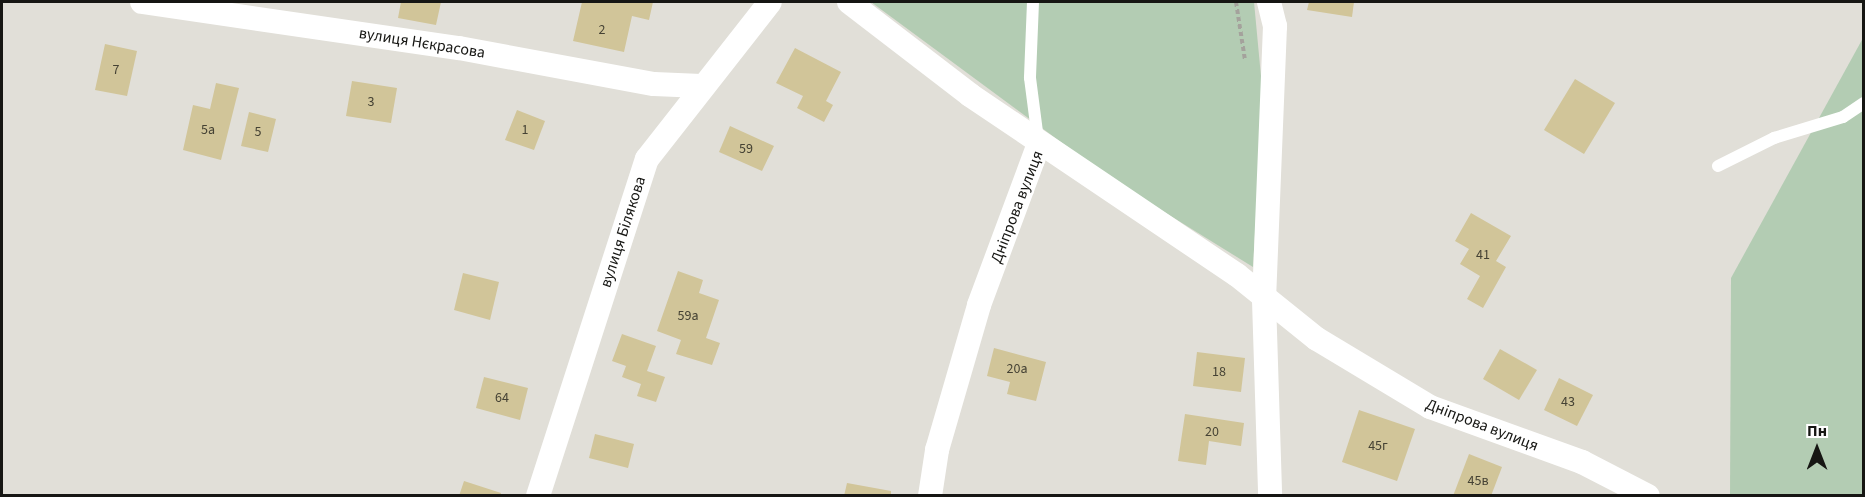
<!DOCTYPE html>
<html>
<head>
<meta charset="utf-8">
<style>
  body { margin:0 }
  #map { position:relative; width:1865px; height:497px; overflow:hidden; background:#e1dfd8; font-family:"Source Sans 3",sans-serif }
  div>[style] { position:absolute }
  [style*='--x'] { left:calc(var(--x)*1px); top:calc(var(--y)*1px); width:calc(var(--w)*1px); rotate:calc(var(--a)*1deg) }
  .green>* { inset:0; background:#b3ccb3 }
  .building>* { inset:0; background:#d1c599 }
  .path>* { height:4px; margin-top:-2px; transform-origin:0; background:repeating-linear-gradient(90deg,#a4a29c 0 4.5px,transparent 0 7.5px) }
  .lane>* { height:12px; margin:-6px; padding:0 6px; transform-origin:6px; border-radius:6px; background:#fff }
  .street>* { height:24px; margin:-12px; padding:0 12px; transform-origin:12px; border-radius:12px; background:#fff }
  span { translate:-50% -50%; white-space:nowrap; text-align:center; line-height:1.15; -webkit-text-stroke:4.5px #fff; paint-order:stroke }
  .number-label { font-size:14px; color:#454234 }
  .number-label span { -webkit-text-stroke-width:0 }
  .street-label { font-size:16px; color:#161613 }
  .frame { position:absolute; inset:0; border:3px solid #161613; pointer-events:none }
  .north { position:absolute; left:1787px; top:419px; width:60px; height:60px; -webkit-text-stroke:4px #fff; paint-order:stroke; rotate:0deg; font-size:16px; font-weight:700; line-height:24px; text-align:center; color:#161613 }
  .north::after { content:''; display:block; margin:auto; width:21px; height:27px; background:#161613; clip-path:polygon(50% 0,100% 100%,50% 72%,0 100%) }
</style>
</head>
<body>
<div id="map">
  <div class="green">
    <i style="clip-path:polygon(871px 2px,1254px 2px,1263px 98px,1253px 267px,1111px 179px)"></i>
    <i style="clip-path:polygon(1863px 38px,1863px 495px,1730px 496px,1731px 278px)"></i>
  </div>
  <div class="building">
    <i style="clip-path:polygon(401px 2px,441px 2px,436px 25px,398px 18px)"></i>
    <i style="clip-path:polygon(582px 2px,653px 2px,649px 20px,632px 16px,624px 52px,573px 41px)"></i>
    <i style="clip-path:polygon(1309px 2px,1354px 2px,1352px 17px,1307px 10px)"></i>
    <i style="clip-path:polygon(105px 44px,137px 51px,127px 96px,95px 90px)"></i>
    <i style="clip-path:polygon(795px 48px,841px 72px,826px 101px,833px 105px,824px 122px,797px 108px,803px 96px,776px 83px)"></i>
    <i style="clip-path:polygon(1575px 79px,1615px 103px,1584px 154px,1544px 130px)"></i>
    <i style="clip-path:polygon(352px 81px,397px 88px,391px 123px,346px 116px)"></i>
    <i style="clip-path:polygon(216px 83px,239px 88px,221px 160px,183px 150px,193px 105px,210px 109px)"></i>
    <i style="clip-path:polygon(517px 110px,545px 121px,534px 150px,505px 140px)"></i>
    <i style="clip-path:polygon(249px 112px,276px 119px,268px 152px,241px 146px)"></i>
    <i style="clip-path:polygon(730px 126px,774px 146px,762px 171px,719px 152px)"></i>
    <i style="clip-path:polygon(1471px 213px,1511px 236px,1496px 261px,1506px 267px,1483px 308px,1467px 299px,1480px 276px,1460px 264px,1469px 249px,1455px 241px)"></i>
    <i style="clip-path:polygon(678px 271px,703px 280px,699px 293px,719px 300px,706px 338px,720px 343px,712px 365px,676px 354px,681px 340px,657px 331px)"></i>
    <i style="clip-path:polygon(463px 273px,499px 282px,490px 320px,454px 310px)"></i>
    <i style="clip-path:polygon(622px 334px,656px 346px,647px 371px,665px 377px,656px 402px,637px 396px,641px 384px,622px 377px,626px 366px,612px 361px)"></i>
    <i style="clip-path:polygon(994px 348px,1046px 362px,1036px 401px,1007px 394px,1010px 382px,987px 376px)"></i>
    <i style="clip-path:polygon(1500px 349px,1537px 370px,1519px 400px,1483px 379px)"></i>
    <i style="clip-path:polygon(1197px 352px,1245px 358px,1241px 392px,1193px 386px)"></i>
    <i style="clip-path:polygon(484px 377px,528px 388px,520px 420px,476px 408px)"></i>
    <i style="clip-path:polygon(1559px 378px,1593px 395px,1577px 426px,1544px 410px)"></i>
    <i style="clip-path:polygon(1359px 410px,1415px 429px,1397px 481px,1342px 462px)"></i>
    <i style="clip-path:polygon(1185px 414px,1244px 423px,1241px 446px,1209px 441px,1206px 465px,1178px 461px)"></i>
    <i style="clip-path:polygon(595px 434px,634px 444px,628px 468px,589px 458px)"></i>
    <i style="clip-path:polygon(1469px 454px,1502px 467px,1491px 496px,1453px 496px)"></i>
    <i style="clip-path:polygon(464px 481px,501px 493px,500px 496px,459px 496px)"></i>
    <i style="clip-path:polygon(847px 483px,891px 491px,891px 496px,844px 496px)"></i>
  </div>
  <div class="path">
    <i style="--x:1236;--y:2;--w:59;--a:81.2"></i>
  </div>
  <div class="lane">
    <i style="--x:1033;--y:2;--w:76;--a:92.3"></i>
    <i style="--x:1030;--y:78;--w:63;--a:82.6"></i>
    <i style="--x:1718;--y:166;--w:63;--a:-26.6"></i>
    <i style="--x:1774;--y:138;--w:72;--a:-16.9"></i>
    <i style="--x:1843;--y:117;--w:25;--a:-34"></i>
  </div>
  <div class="street">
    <i style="--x:142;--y:2;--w:320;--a:8.3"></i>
    <i style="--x:459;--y:48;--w:198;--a:10.5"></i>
    <i style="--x:654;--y:84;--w:47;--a:2.4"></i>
    <i style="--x:849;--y:2;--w:153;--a:37.5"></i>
    <i style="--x:970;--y:95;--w:322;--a:34"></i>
    <i style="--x:1237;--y:275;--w:102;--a:38.7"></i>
    <i style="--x:1317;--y:339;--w:132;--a:31"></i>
    <i style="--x:1430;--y:407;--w:162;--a:19.9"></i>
    <i style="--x:1582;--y:462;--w:74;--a:27.3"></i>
    <i style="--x:1269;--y:2;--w:25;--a:76"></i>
    <i style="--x:1275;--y:26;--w:274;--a:92.3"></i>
    <i style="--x:1264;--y:300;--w:196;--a:88.2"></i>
    <i style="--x:538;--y:496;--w:354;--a:-72.1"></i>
    <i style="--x:647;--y:159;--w:199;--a:-51.9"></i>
    <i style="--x:930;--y:496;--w:47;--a:-81.3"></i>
    <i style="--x:937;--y:450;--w:151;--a:-73.8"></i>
    <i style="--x:979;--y:305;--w:172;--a:-69.6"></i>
  </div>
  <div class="number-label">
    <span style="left:602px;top:30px">2</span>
    <span style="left:116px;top:70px">7</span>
    <span style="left:371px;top:102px">3</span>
    <span style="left:208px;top:130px">5а</span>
    <span style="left:525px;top:130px">1</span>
    <span style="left:258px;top:132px">5</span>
    <span style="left:746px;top:149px">59</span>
    <span style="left:1483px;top:255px">41</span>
    <span style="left:688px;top:316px">59а</span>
    <span style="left:1017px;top:369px">20а</span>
    <span style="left:1219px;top:372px">18</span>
    <span style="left:502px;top:398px">64</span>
    <span style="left:1568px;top:402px">43</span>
    <span style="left:1212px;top:432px">20</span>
    <span style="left:1378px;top:446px">45г</span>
    <span style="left:1478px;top:481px">45в</span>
  </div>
  <div class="street-label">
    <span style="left:422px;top:43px;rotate:9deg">вулиця Нєкрасова</span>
    <span style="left:1017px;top:207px;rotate:-69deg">Дніпрова вулиця</span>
    <span style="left:623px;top:232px;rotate:-72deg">вулиця Білякова</span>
    <span style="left:1482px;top:425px;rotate:21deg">Дніпрова вулиця</span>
  </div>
  <div class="frame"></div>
  <div class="north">Пн</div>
</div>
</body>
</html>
